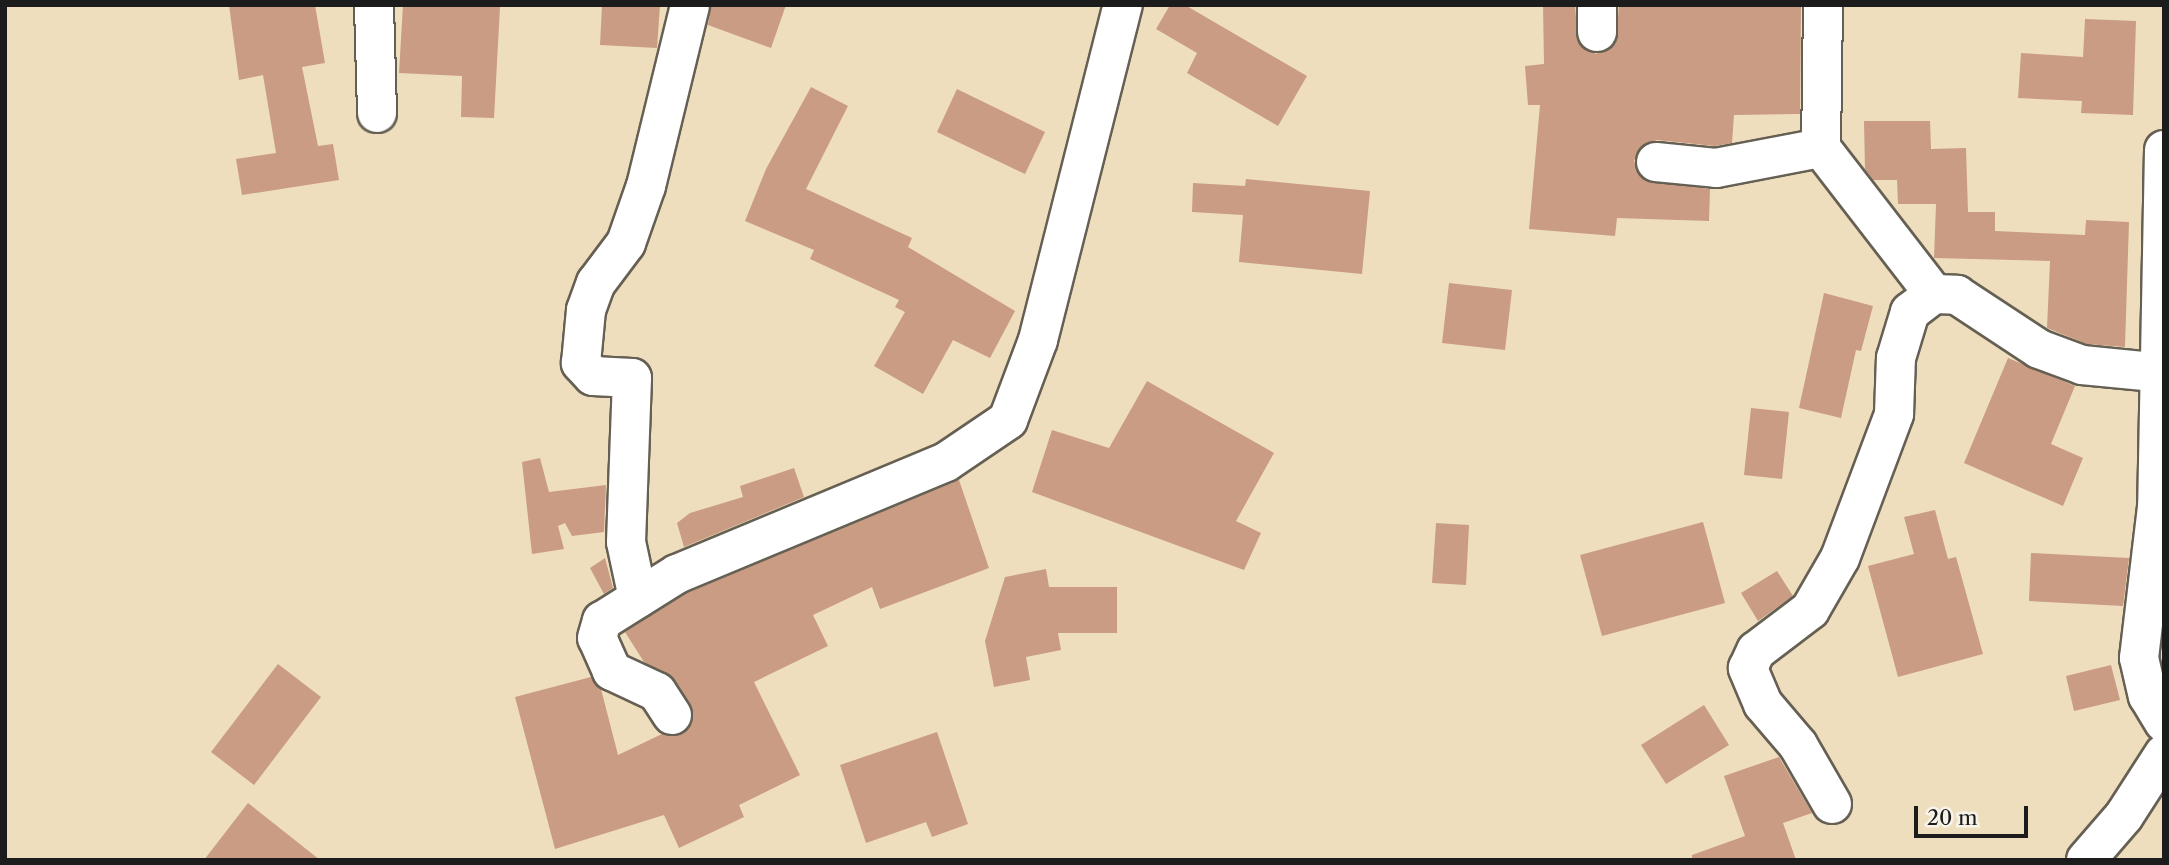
<!DOCTYPE html>
<html>
<head>
<meta charset="utf-8">
<style>
  body { margin:0 }
  #map { position:relative; width:2169px; height:865px; overflow:hidden; background:#efdebd; font-family:"Libre Caslon Text",serif }
  div>[style] { position:absolute }
  [style*='--x'] { left:calc(var(--x)*1px); top:calc(var(--y)*1px); width:calc(var(--w)*1px); rotate:calc(var(--a)*1deg) }
  .building>* { inset:0; background:#c99c83 }
  .roads { filter:drop-shadow(2px 0 #666054) drop-shadow(-2px 0 #666054) drop-shadow(0 2px #666054) drop-shadow(0 -2px #666054) }
  .street>* { height:38px; margin:-19px; padding:0 19px; transform-origin:19px; border-radius:19px; background:#fff }
  span { translate:-50% -50%; white-space:nowrap; text-align:center; line-height:1.15; -webkit-text-stroke:7px #f7f3e8; paint-order:stroke }
  .frame { position:absolute; inset:0; border:7px solid #1c1c1c; pointer-events:none }
  .scale { position:absolute; left:1914px; top:806px; width:114px; height:32px; box-sizing:border-box; border:4px solid #1c1c1c; border-top:0; padding-left:9px; font-size:21px; line-height:24px; white-space:nowrap; color:#1c1c1c; -webkit-text-stroke:5px #f7f3e8; paint-order:stroke }
</style>
</head>
<body>
<div id="map">
  <div class="building">
    <i style="clip-path:polygon(229px 5px,315px 5px,325px 63px,302px 67px,318px 146px,333px 144px,339px 180px,242px 195px,236px 159px,276px 153px,263px 75px,239px 80px)"></i>
    <i style="clip-path:polygon(403px 5px,500px 7px,494px 118px,461px 117px,462px 76px,399px 73px)"></i>
    <i style="clip-path:polygon(602px 5px,660px 5px,657px 48px,600px 45px)"></i>
    <i style="clip-path:polygon(711px 5px,786px 5px,771px 48px,708px 25px)"></i>
    <i style="clip-path:polygon(1170px 5px,1185px 5px,1307px 76px,1278px 126px,1187px 73px,1197px 53px,1156px 29px)"></i>
    <i style="clip-path:polygon(1543px 5px,1575px 5px,1578px 42px,1596px 54px,1616px 42px,1619px 5px,1801px 5px,1800px 114px,1734px 115px,1732px 143px,1715px 146px,1657px 140px,1639px 149px,1634px 161px,1644px 180px,1710px 189px,1709px 221px,1617px 218px,1615px 236px,1529px 229px,1540px 105px,1528px 105px,1525px 66px,1544px 64px)"></i>
    <i style="clip-path:polygon(2085px 19px,2136px 21px,2133px 115px,2081px 113px,2082px 101px,2018px 98px,2021px 53px,2083px 57px)"></i>
    <i style="clip-path:polygon(811px 87px,848px 106px,806px 189px,912px 238px,908px 247px,1015px 311px,990px 358px,953px 340px,923px 394px,874px 366px,905px 312px,895px 307px,899px 300px,810px 259px,814px 250px,745px 221px,766px 169px)"></i>
    <i style="clip-path:polygon(957px 89px,1045px 132px,1025px 174px,937px 132px)"></i>
    <i style="clip-path:polygon(1864px 121px,1930px 121px,1931px 149px,1966px 148px,1968px 212px,1995px 212px,1995px 231px,2085px 235px,2086px 220px,2129px 222px,2125px 347px,2087px 344px,2047px 328px,2050px 261px,1934px 258px,1936px 204px,1898px 204px,1897px 180px,1873px 180px,1865px 169px)"></i>
    <i style="clip-path:polygon(1246px 179px,1370px 191px,1362px 274px,1239px 262px,1243px 215px,1192px 212px,1193px 183px,1245px 186px)"></i>
    <i style="clip-path:polygon(1449px 283px,1512px 290px,1505px 350px,1442px 343px)"></i>
    <i style="clip-path:polygon(1824px 293px,1873px 306px,1861px 351px,1856px 350px,1841px 418px,1799px 408px)"></i>
    <i style="clip-path:polygon(2008px 358px,2075px 386px,2051px 444px,2083px 458px,2063px 506px,1964px 463px)"></i>
    <i style="clip-path:polygon(1147px 381px,1274px 453px,1236px 521px,1261px 533px,1244px 570px,1032px 492px,1052px 430px,1109px 448px)"></i>
    <i style="clip-path:polygon(1751px 408px,1789px 412px,1782px 479px,1744px 475px)"></i>
    <i style="clip-path:polygon(540px 458px,549px 492px,606px 485px,604px 532px,572px 536px,565px 523px,558px 526px,564px 549px,532px 554px,522px 462px)"></i>
    <i style="clip-path:polygon(794px 468px,804px 497px,684px 547px,677px 523px,690px 513px,743px 497px,740px 486px)"></i>
    <i style="clip-path:polygon(959px 480px,989px 568px,880px 609px,872px 587px,813px 615px,828px 646px,754px 682px,800px 775px,739px 805px,744px 817px,679px 848px,664px 815px,555px 849px,515px 697px,591px 677px,601px 689px,618px 755px,662px 734px,683px 734px,692px 724px,690px 703px,675px 680px,644px 662px,625px 632px,687px 593px)"></i>
    <i style="clip-path:polygon(1935px 510px,1948px 559px,1956px 557px,1983px 654px,1898px 677px,1868px 566px,1914px 554px,1904px 517px)"></i>
    <i style="clip-path:polygon(1703px 522px,1725px 603px,1602px 636px,1580px 555px)"></i>
    <i style="clip-path:polygon(1436px 523px,1469px 525px,1466px 585px,1432px 583px)"></i>
    <i style="clip-path:polygon(2031px 553px,2129px 558px,2123px 606px,2029px 601px)"></i>
    <i style="clip-path:polygon(605px 558px,613px 588px,604px 594px,590px 568px)"></i>
    <i style="clip-path:polygon(1046px 569px,1049px 587px,1117px 587px,1117px 633px,1058px 633px,1061px 650px,1026px 657px,1030px 680px,994px 687px,985px 641px,1005px 577px)"></i>
    <i style="clip-path:polygon(1777px 571px,1793px 596px,1758px 621px,1741px 593px)"></i>
    <i style="clip-path:polygon(278px 664px,321px 697px,254px 785px,211px 752px)"></i>
    <i style="clip-path:polygon(2111px 665px,2120px 700px,2074px 711px,2066px 676px)"></i>
    <i style="clip-path:polygon(1704px 705px,1729px 745px,1666px 784px,1641px 745px)"></i>
    <i style="clip-path:polygon(937px 732px,968px 824px,932px 837px,926px 822px,866px 843px,840px 765px)"></i>
    <i style="clip-path:polygon(1779px 757px,1812px 813px,1783px 823px,1796px 860px,1692px 860px,1692px 855px,1745px 836px,1724px 776px)"></i>
    <i style="clip-path:polygon(248px 803px,320px 860px,204px 860px)"></i>
  </div>
  <div class="roads">
    <div class="street">
      <i style="--x:374;--y:5;--w:108;--a:88.4"></i>
      <i style="--x:1597;--y:5;--w:27;--a:90"></i>
      <i style="--x:1821;--y:148;--w:143;--a:-89.2"></i>
      <i style="--x:2164;--y:150;--w:357;--a:91.1"></i>
      <i style="--x:2157;--y:507;--w:152;--a:96.8"></i>
      <i style="--x:2139;--y:658;--w:39;--a:77"></i>
      <i style="--x:2148;--y:696;--w:31;--a:59"></i>
      <i style="--x:1656;--y:162;--w:60;--a:5.7"></i>
      <i style="--x:1716;--y:168;--w:107;--a:-10.8"></i>
      <i style="--x:1821;--y:148;--w:185;--a:52.3"></i>
      <i style="--x:638;--y:598;--w:57;--a:-102.1"></i>
      <i style="--x:626;--y:542;--w:164;--a:-87.9"></i>
      <i style="--x:632;--y:378;--w:39;--a:-177"></i>
      <i style="--x:593;--y:376;--w:18;--a:-133"></i>
      <i style="--x:581;--y:363;--w:53;--a:-84.6"></i>
      <i style="--x:586;--y:310;--w:29;--a:-70"></i>
      <i style="--x:596;--y:283;--w:50;--a:-53.1"></i>
      <i style="--x:626;--y:243;--w:60;--a:-70.7"></i>
      <i style="--x:646;--y:186;--w:186;--a:-76.3"></i>
      <i style="--x:672;--y:715;--w:27;--a:-123"></i>
      <i style="--x:657;--y:692;--w:50;--a:-155"></i>
      <i style="--x:612;--y:671;--w:36;--a:-114"></i>
      <i style="--x:597;--y:638;--w:18;--a:-74"></i>
      <i style="--x:602;--y:621;--w:89;--a:-32.1"></i>
      <i style="--x:677;--y:574;--w:291;--a:-22.6"></i>
      <i style="--x:946;--y:462;--w:75;--a:-34.1"></i>
      <i style="--x:1008;--y:420;--w:85;--a:-69.4"></i>
      <i style="--x:1038;--y:340;--w:346;--a:-75.8"></i>
      <i style="--x:1832;--y:804;--w:68;--a:-120"></i>
      <i style="--x:1798;--y:745;--w:54;--a:-130.5"></i>
      <i style="--x:1763;--y:704;--w:39;--a:-113"></i>
      <i style="--x:1748;--y:668;--w:19;--a:-65"></i>
      <i style="--x:1756;--y:651;--w:68;--a:-37.2"></i>
      <i style="--x:1810;--y:610;--w:60;--a:-60"></i>
      <i style="--x:1840;--y:558;--w:154;--a:-69.4"></i>
      <i style="--x:1894;--y:414;--w:56;--a:-88"></i>
      <i style="--x:1896;--y:358;--w:48;--a:-73.1"></i>
      <i style="--x:1910;--y:312;--w:30;--a:-37"></i>
      <i style="--x:1934;--y:294;--w:23;--a:2"></i>
      <i style="--x:1957;--y:295;--w:98;--a:33.4"></i>
      <i style="--x:2039;--y:349;--w:46;--a:20.4"></i>
      <i style="--x:2082;--y:365;--w:81;--a:5.6"></i>
      <i style="--x:2086;--y:860;--w:58;--a:-49.2"></i>
      <i style="--x:2124;--y:816;--w:74;--a:-57.2"></i>
    </div>
  </div>
  <div class="frame"></div>
  <div class="scale">20 m</div>
</div>
</body>
</html>
